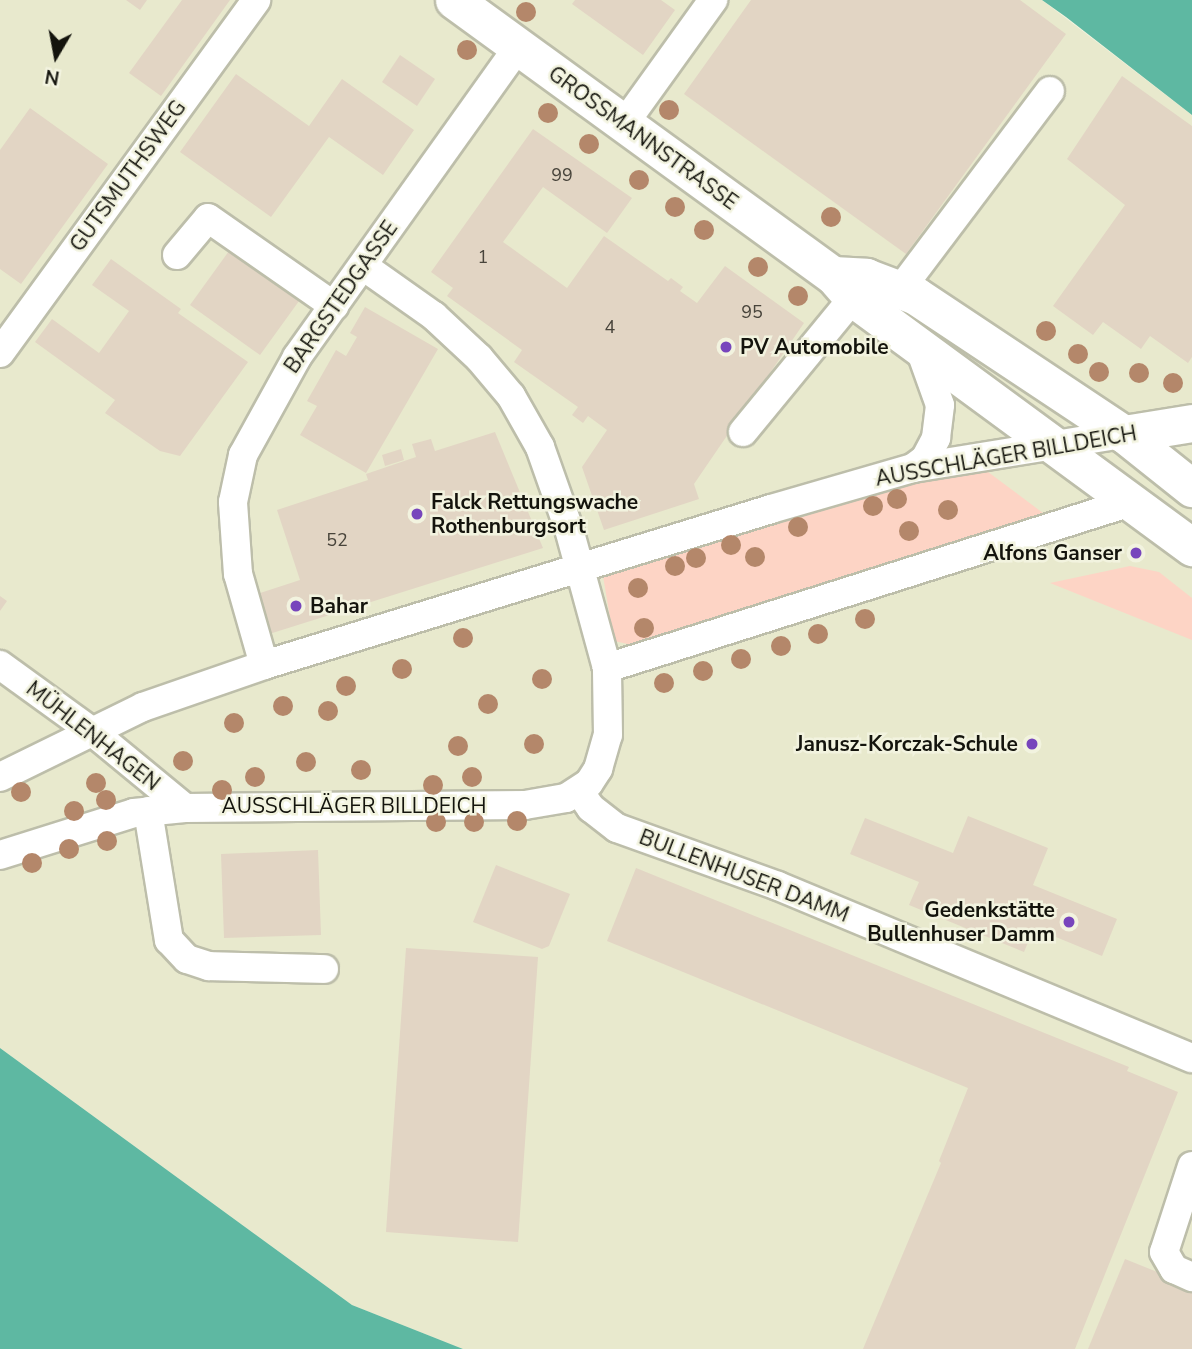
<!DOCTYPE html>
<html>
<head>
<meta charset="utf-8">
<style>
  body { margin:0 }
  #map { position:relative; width:1192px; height:1349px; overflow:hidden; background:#f2f3df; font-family:"Nunito Sans",sans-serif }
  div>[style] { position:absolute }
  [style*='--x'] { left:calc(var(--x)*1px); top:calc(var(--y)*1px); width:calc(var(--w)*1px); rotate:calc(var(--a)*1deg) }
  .built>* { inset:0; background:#e8e9cd }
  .green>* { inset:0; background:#fdd4c5 }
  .water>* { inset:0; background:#5eb8a2 }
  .building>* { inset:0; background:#e2d5c4 }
  .roads { filter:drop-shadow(2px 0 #bdbeaa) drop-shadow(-2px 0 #bdbeaa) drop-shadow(0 2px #bdbeaa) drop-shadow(0 -2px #bdbeaa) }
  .minor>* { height:28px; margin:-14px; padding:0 14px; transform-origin:14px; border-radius:14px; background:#fff }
  .major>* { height:37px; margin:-18.5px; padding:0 18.5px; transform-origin:18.5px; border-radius:18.5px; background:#fff }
  .trees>* { width:20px; height:20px; margin:-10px; border-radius:50%; background:#b4876a }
  .dots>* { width:19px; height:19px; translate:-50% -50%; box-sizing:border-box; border:4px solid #f2f3df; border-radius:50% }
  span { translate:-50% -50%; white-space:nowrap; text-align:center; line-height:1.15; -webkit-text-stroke:5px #f2f3df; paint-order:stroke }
  .number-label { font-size:18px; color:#48443b }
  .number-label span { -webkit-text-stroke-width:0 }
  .street-label { font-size:21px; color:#14140d }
  .poi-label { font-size:21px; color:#14140d; font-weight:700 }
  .left { translate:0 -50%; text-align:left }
  .right { translate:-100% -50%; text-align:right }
  .north { position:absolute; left:21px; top:21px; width:70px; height:70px; -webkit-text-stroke:5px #f2f3df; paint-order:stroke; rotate:190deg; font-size:19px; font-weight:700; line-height:28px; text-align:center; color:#14140d }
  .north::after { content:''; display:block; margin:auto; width:24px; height:32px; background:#14140d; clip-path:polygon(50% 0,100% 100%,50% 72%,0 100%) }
</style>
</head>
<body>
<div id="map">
  <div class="built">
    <i style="clip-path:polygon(0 0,1042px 0,1192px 115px,1192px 1349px,463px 1349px,352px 1305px,0 1048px)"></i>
  </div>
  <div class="green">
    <i style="clip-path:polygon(980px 466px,1043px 513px,1026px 524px,934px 549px,870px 573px,637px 646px,614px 641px,603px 576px,619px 565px,904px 478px)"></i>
    <i style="clip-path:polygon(1130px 566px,1159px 572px,1192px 598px,1192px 640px,1050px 583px)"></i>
  </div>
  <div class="water">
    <i style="clip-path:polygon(1042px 0,1192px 0,1192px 115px,1066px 17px)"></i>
    <i style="clip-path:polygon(0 1048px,352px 1305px,463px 1349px,0 1349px)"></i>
  </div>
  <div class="building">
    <i style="clip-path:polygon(126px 0,147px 0,140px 10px)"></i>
    <i style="clip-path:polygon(182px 0,230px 0,161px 96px,129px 73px)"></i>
    <i style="clip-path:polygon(575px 0,661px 0,675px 10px,643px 55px,572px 4px)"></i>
    <i style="clip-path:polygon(751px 0,1020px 0,1066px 34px,906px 254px,684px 94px)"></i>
    <i style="clip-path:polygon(400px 55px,435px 79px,417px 106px,382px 82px)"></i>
    <i style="clip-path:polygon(236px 74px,309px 126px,342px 79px,414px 130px,383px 175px,329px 137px,271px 217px,180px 152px)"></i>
    <i style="clip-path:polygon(1122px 76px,1192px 126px,1192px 357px,1188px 363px,1150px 336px,1141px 349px,1103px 322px,1093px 335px,1053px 306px,1125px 205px,1067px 159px)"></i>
    <i style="clip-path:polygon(30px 108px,108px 164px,21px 284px,0 269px,0 150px)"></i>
    <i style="clip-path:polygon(533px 129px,632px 198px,607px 233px,543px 187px,503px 242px,567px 288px,604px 236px,668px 281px,671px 278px,683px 287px,680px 291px,697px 303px,725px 266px,804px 323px,694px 484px,699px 499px,604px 530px,582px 467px,607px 430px,588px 416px,583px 423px,572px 415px,578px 407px,514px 362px,522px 350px,447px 296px,453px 288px,431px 272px)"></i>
    <i style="clip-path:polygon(229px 251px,299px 301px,260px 355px,190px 305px)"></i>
    <i style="clip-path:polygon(111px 259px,181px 309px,178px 313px,248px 362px,180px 456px,160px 451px,105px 413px,115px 400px,35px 342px,52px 319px,99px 353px,129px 311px,92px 285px)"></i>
    <i style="clip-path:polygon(365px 307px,438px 349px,366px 473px,300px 435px,317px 406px,307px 401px,336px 350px,346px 356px,357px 337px,350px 333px)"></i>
    <i style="clip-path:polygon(495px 432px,543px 548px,266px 635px,254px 595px,300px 580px,277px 510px,368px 480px,366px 474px,416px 457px,412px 444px,431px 439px,435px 451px)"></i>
    <i style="clip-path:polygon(401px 449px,404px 460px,385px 466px,382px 455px)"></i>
    <i style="clip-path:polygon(0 596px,7px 601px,0 611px)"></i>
    <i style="clip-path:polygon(968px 816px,1048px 848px,1033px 885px,1117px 919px,1102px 956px,1034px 928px,1024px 952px,909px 905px,919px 882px,850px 854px,865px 818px,953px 853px)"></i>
    <i style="clip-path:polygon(318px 850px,321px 935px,224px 938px,221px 854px)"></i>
    <i style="clip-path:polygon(496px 865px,570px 894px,549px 946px,542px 949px,473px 922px)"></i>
    <i style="clip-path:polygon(636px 868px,1129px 1067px,1127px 1071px,1178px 1092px,1075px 1349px,863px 1349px,941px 1163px,939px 1161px,968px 1088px,607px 941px)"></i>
    <i style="clip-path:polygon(406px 948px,538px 957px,518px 1242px,386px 1232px)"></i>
    <i style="clip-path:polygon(1125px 1259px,1192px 1286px,1192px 1349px,1088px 1349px)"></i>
  </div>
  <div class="roads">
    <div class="minor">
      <i style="--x:624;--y:124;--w:153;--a:-54.3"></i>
      <i style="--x:177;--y:255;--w:48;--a:-50"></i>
      <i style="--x:208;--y:218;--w:154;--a:34.9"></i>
      <i style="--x:900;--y:290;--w:249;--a:-53"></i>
      <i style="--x:0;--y:353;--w:436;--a:-54"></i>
      <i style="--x:743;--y:432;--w:173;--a:-50.6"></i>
      <i style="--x:913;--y:468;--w:15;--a:-37"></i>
      <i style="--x:925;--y:459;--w:24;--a:-62"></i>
      <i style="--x:936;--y:438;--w:33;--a:-83"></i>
      <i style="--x:940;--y:405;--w:59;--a:-109.7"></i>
      <i style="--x:0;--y:665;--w:116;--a:35.9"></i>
      <i style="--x:94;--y:733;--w:118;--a:39.5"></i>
      <i style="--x:264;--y:665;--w:95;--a:-105.9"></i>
      <i style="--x:238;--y:574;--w:72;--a:-94"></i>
      <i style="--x:233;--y:502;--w:48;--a:-78"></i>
      <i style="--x:243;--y:455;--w:112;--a:-61.1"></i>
      <i style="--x:297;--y:357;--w:381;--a:-54.5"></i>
      <i style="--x:607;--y:668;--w:550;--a:-17.58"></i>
      <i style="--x:0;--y:777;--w:159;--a:-26.1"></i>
      <i style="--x:143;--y:707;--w:128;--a:-19.1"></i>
      <i style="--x:264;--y:665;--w:530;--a:-17.1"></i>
      <i style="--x:771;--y:509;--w:148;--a:-16.1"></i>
      <i style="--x:913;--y:468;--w:214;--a:-9.2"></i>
      <i style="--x:579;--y:791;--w:21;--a:55"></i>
      <i style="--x:591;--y:808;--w:33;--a:38"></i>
      <i style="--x:617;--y:828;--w:171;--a:19.8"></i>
      <i style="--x:778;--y:886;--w:448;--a:22.6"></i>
      <i style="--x:148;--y:811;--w:131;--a:80.8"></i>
      <i style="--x:169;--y:940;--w:26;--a:47"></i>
      <i style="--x:187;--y:959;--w:23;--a:18"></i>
      <i style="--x:209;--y:966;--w:115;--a:1.5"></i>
      <i style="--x:0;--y:855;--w:140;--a:-17.4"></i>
      <i style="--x:134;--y:813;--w:51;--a:-5.6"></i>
      <i style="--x:185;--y:808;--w:340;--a:-0.5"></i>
      <i style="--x:525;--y:805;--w:42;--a:-9.7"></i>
      <i style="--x:566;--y:798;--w:27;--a:-33"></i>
      <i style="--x:589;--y:783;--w:17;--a:-57"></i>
      <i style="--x:598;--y:769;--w:35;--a:-74"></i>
      <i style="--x:608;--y:735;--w:67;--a:-90.9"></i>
      <i style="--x:607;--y:668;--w:144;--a:-105.3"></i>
      <i style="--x:569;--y:529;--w:87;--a:-109.5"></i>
      <i style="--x:540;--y:447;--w:59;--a:-119.6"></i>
      <i style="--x:511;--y:396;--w:50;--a:-130.1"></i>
      <i style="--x:479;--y:358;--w:62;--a:-137"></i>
      <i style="--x:434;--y:316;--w:87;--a:-144.8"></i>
      <i style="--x:1192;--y:1166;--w:90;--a:108"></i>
      <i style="--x:1164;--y:1252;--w:20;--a:60"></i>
      <i style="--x:1174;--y:1269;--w:20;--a:24"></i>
    </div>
    <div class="major">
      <i style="--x:454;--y:0;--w:468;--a:36"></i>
      <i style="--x:833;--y:275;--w:30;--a:49"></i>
      <i style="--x:853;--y:298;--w:421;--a:36.3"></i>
      <i style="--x:833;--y:275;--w:33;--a:3"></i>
      <i style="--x:866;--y:277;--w:53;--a:20.8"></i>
      <i style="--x:916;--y:296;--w:250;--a:33.6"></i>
      <i style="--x:1124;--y:434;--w:87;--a:38.5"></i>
      <i style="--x:1124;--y:434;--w:69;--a:-9.2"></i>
    </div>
  </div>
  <div class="trees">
    <i style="left:526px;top:12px"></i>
    <i style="left:467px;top:50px"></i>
    <i style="left:669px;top:110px"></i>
    <i style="left:548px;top:113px"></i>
    <i style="left:589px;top:144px"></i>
    <i style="left:639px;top:180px"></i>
    <i style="left:675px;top:207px"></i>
    <i style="left:831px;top:217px"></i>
    <i style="left:704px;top:230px"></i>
    <i style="left:758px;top:267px"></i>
    <i style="left:798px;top:296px"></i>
    <i style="left:1046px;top:331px"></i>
    <i style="left:1078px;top:354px"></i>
    <i style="left:1099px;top:372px"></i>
    <i style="left:1139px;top:373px"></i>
    <i style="left:1173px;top:383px"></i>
    <i style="left:897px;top:499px"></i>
    <i style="left:873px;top:506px"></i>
    <i style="left:948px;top:510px"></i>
    <i style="left:798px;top:527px"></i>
    <i style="left:909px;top:531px"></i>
    <i style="left:731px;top:545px"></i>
    <i style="left:755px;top:557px"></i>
    <i style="left:696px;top:558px"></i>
    <i style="left:675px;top:566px"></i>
    <i style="left:638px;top:588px"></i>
    <i style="left:865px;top:619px"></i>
    <i style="left:644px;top:628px"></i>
    <i style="left:818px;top:634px"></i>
    <i style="left:463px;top:638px"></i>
    <i style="left:781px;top:646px"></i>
    <i style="left:741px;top:659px"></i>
    <i style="left:402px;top:669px"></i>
    <i style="left:703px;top:671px"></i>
    <i style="left:542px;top:679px"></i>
    <i style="left:664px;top:683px"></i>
    <i style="left:346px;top:686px"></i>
    <i style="left:488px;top:704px"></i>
    <i style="left:283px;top:706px"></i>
    <i style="left:328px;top:711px"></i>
    <i style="left:234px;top:723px"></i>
    <i style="left:534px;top:744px"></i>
    <i style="left:458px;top:746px"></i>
    <i style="left:183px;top:761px"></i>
    <i style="left:306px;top:762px"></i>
    <i style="left:361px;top:770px"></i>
    <i style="left:255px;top:777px"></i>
    <i style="left:472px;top:777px"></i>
    <i style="left:96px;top:783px"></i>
    <i style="left:433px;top:785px"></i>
    <i style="left:222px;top:790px"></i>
    <i style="left:21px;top:792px"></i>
    <i style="left:106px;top:800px"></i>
    <i style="left:74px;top:811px"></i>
    <i style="left:517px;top:821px"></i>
    <i style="left:436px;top:822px"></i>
    <i style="left:474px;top:822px"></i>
    <i style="left:107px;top:841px"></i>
    <i style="left:69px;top:849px"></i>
    <i style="left:32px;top:863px"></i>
  </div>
  <div class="dots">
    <i style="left:726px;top:347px;background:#7745bc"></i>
    <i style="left:417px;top:514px;background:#7745bc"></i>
    <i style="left:1136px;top:553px;background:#7745bc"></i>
    <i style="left:296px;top:606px;background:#7745bc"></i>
    <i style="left:1032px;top:744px;background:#7745bc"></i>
    <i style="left:1069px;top:922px;background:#7745bc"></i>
  </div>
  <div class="number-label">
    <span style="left:562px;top:175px">99</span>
    <span style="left:483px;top:257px">1</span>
    <span style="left:752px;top:312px">95</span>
    <span style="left:610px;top:327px">4</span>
    <span style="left:337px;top:540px">52</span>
  </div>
  <div class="street-label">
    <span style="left:643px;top:138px;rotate:36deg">GROSSMANNSTRASSE</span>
    <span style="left:128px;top:176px;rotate:-54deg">GUTSMUTHSWEG</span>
    <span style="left:341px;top:297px;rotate:-55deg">BARGSTEDGASSE</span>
    <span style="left:1006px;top:456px;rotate:-10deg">AUSSCHLÄGER BILLDEICH</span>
    <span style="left:93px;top:736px;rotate:38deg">MÜHLENHAGEN</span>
    <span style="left:354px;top:806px">AUSSCHLÄGER BILLDEICH</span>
    <span style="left:744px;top:876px;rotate:21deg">BULLENHUSER DAMM</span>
  </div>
  <div class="poi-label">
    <span class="left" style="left:740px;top:347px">PV Automobile</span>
    <span class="left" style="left:431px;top:514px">Falck Rettungswache<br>Rothenburgsort</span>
    <span class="right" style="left:1122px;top:553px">Alfons Ganser</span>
    <span class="left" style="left:310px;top:606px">Bahar</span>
    <span class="right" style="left:1018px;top:744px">Janusz-Korczak-Schule</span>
    <span class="right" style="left:1055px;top:922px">Gedenkstätte<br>Bullenhuser Damm</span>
  </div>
  <div class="north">N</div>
</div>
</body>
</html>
